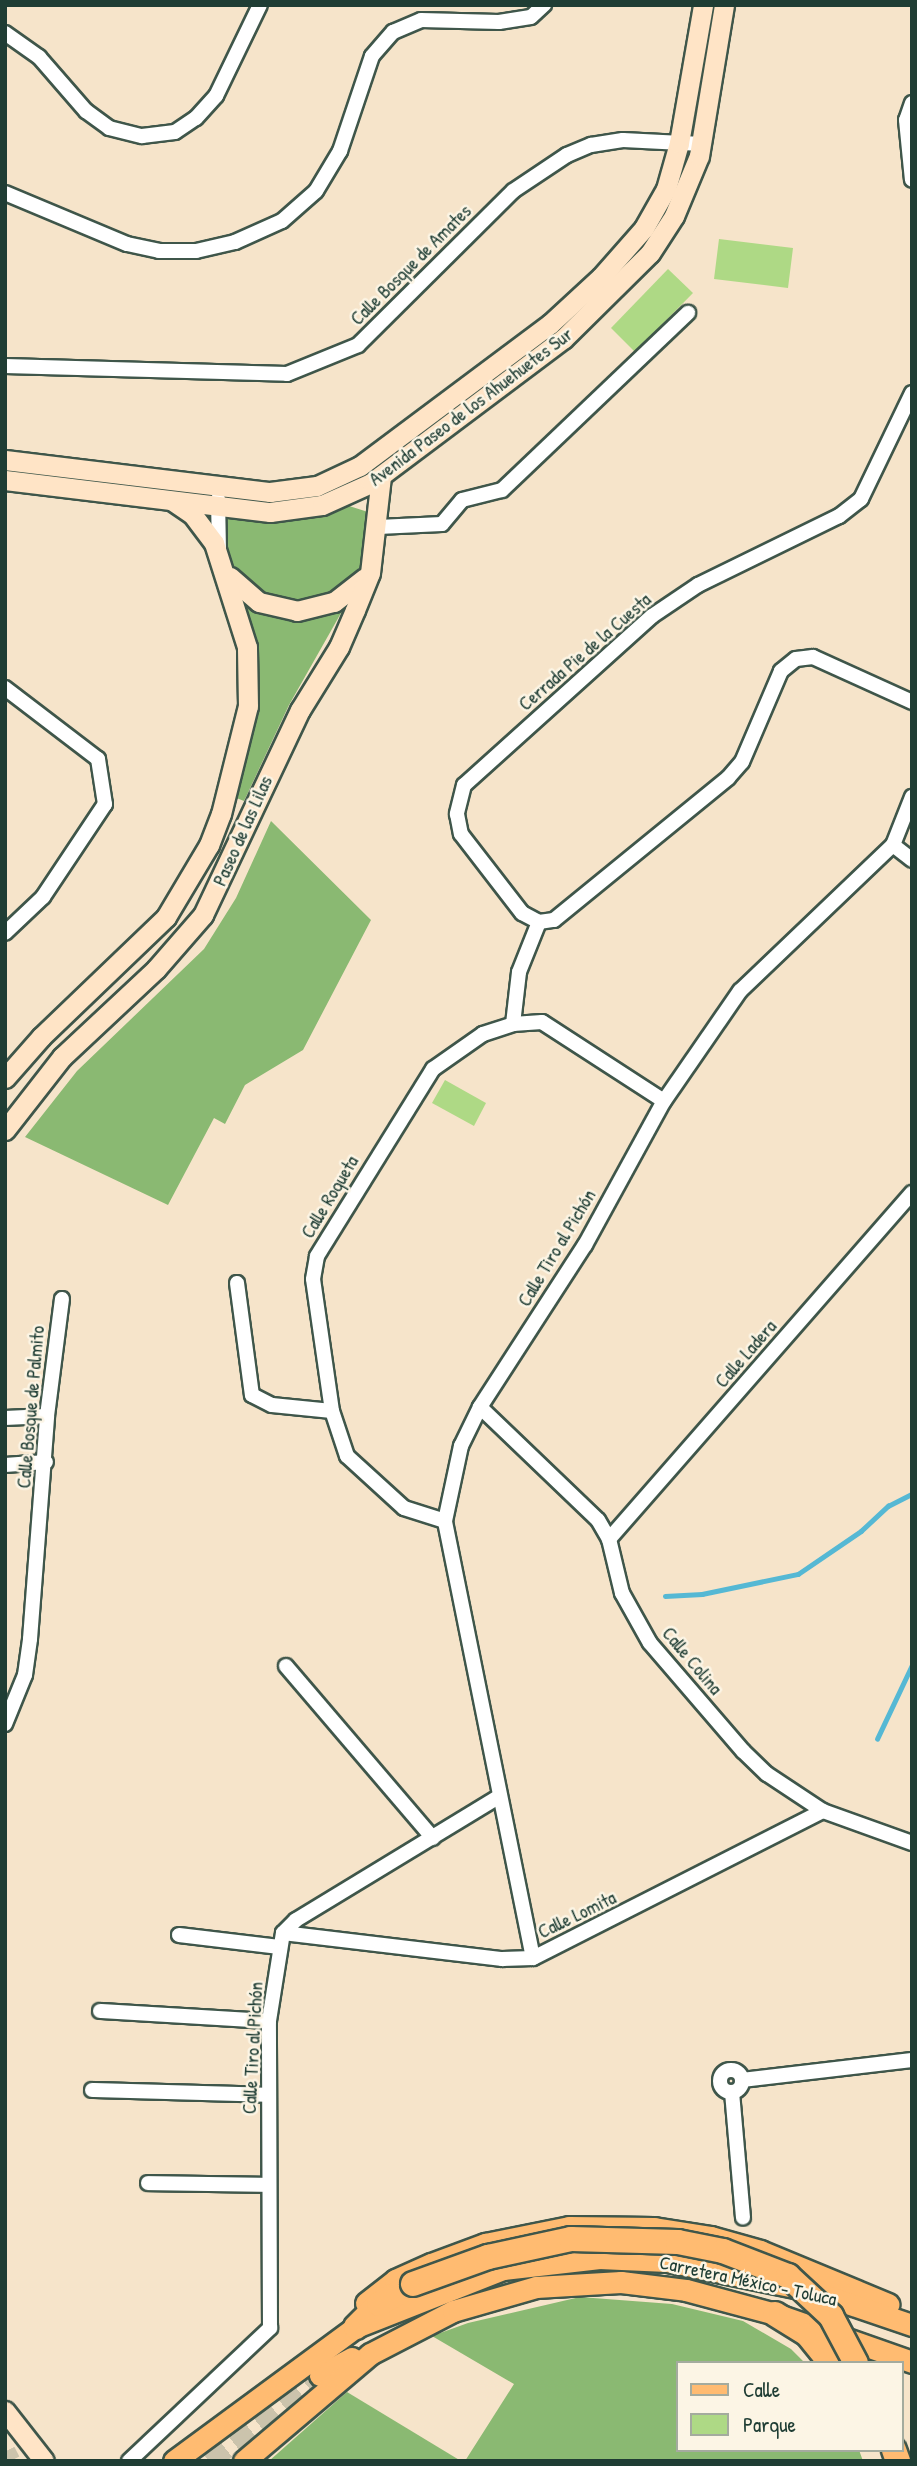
<!DOCTYPE html>
<html>
<head>
<meta charset="utf-8">
<style>
  body { margin:0 }
  #map { position:relative; width:917px; height:2466px; overflow:hidden; background:#f6e4ca; font-family:"Patrick Hand",sans-serif }
  div>[style] { position:absolute }
  [style*='--x'] { left:calc(var(--x)*1px); top:calc(var(--y)*1px); width:calc(var(--w)*1px); rotate:calc(var(--a)*1deg) }
  .green>* { inset:0; background:#aed985 }
  .forest>* { inset:0; background:#8ab972 }
  .stream>* { height:4.5px; margin:-2.25px; padding:0 2.25px; transform-origin:2.25px; border-radius:2.25px; background:#55b8d4 }
  .primary-tunnel>* { height:21px; margin-top:-10.5px; transform-origin:0; background:repeating-linear-gradient(90deg,#cbc3ac 0 21px,transparent 0 31px) }
  .roads { filter:drop-shadow(2px 0 #3f564a) drop-shadow(-2px 0 #3f564a) drop-shadow(0 2px #3f564a) drop-shadow(0 -2px #3f564a) }
  .street>* { height:14px; margin:-7px; padding:0 7px; transform-origin:7px; border-radius:7px; background:#fff }
  .street>.ring { margin:-7px; padding:0; box-sizing:content-box; background:none; border:14px solid #fff; border-radius:50% }
  .secondary>* { height:19px; margin:-9.5px; padding:0 9.5px; transform-origin:9.5px; border-radius:9.5px; background:#ffe4c6 }
  .primary>* { height:21px; margin:-10.5px; padding:0 10.5px; transform-origin:10.5px; border-radius:10.5px; background:#ffbb71 }
  .highway>* { height:24px; margin:-12px; padding:0 12px; transform-origin:12px; border-radius:12px; background:#ffbb71 }
  .bridges { filter:drop-shadow(2px 0 #3f564a) drop-shadow(-2px 0 #3f564a) drop-shadow(0 2px #3f564a) drop-shadow(0 -2px #3f564a) }
  .highway-bridge>* { height:24px; margin:-12px; padding:0 12px; transform-origin:12px; border-radius:12px; background:#ffbb71 }
  span { translate:-50% -50%; white-space:nowrap; text-align:center; line-height:1.15; -webkit-text-stroke:5px #fcf5e5; paint-order:stroke }
  .street-label { font-size:19px; color:#1f3d34 }
  .frame { position:absolute; inset:0; border:7px solid #1f3d34; pointer-events:none }
  .legend { position:absolute; left:676px; top:2361px; width:228px; height:91px; box-sizing:border-box; background:#fcf5e5; border:2px solid #a4ab9e; margin:0; padding:9px 12px; list-style:none; font-size:21px; color:#1f3d34 }
  .legend li { display:flex; align-items:center; gap:14px; height:35px }
  .legend b { width:35px; border:2px solid #a4ab9e }
</style>
</head>
<body>
<div id="map">
  <div class="green">
    <i style="clip-path:polygon(719px 239px,793px 248px,788px 288px,714px 279px)"></i>
    <i style="clip-path:polygon(668px 269px,693px 293px,635px 352px,611px 328px)"></i>
    <i style="clip-path:polygon(445px 1080px,486px 1103px,474px 1126px,432px 1103px)"></i>
  </div>
  <div class="forest">
    <i style="clip-path:polygon(346px 505px,368px 512px,364px 566px,330px 594px,297px 602px,263px 594px,243px 579px,226px 555px,225px 514px,324px 512px)"></i>
    <i style="clip-path:polygon(243px 604px,287px 617px,345px 606px,289px 705px,244px 801px,234px 797px,250px 624px)"></i>
    <i style="clip-path:polygon(271px 821px,371px 920px,303px 1050px,245px 1085px,225px 1124px,214px 1118px,168px 1205px,25px 1137px,77px 1071px,204px 949px,236px 898px)"></i>
    <i style="clip-path:polygon(580px 2297px,672px 2304px,743px 2321px,791px 2349px,805px 2363px,677px 2363px,677px 2450px,859px 2450px,863px 2461px,465px 2461px,514px 2384px,432px 2336px,468px 2323px)"></i>
    <i style="clip-path:polygon(347px 2392px,461px 2461px,269px 2461px)"></i>
  </div>
  <div class="stream">
    <i style="--x:665;--y:1596;--w:37;--a:-3"></i>
    <i style="--x:702;--y:1594;--w:98;--a:-11.8"></i>
    <i style="--x:798;--y:1574;--w:76;--a:-34.3"></i>
    <i style="--x:861;--y:1531;--w:37;--a:-43"></i>
    <i style="--x:888;--y:1506;--w:27;--a:-27"></i>
    <i style="--x:877;--y:1739;--w:82;--a:-64.7"></i>
  </div>
  <div class="primary-tunnel">
    <i style="--x:5;--y:2451;--w:11;--a:63"></i>
    <i style="--x:209;--y:2461;--w:140;--a:-37.8"></i>
  </div>
  <div class="roads">
    <div class="street">
      <i style="--x:5;--y:33;--w:42;--a:35.2"></i>
      <i style="--x:39;--y:57;--w:72;--a:49"></i>
      <i style="--x:86;--y:111;--w:29;--a:36"></i>
      <i style="--x:109;--y:128;--w:34;--a:14"></i>
      <i style="--x:142;--y:136;--w:33;--a:-7"></i>
      <i style="--x:175;--y:132;--w:25;--a:-34"></i>
      <i style="--x:196;--y:118;--w:30;--a:-48"></i>
      <i style="--x:216;--y:96;--w:101;--a:-64.2"></i>
      <i style="--x:912;--y:103;--w:18;--a:109"></i>
      <i style="--x:906;--y:120;--w:60;--a:84.3"></i>
      <i style="--x:5;--y:193;--w:132;--a:22.7"></i>
      <i style="--x:127;--y:244;--w:33;--a:12"></i>
      <i style="--x:159;--y:251;--w:37;--a:0"></i>
      <i style="--x:196;--y:251;--w:40;--a:-13"></i>
      <i style="--x:235;--y:242;--w:51;--a:-24.1"></i>
      <i style="--x:282;--y:221;--w:45;--a:-41.4"></i>
      <i style="--x:316;--y:191;--w:47;--a:-59"></i>
      <i style="--x:340;--y:151;--w:100;--a:-71.4"></i>
      <i style="--x:372;--y:56;--w:32;--a:-49"></i>
      <i style="--x:393;--y:32;--w:30;--a:-23"></i>
      <i style="--x:421;--y:20;--w:78;--a:1.5"></i>
      <i style="--x:499;--y:22;--w:32;--a:-9"></i>
      <i style="--x:531;--y:17;--w:18;--a:-43"></i>
      <i style="--x:5;--y:366;--w:282;--a:1.6"></i>
      <i style="--x:287;--y:374;--w:77;--a:-22.2"></i>
      <i style="--x:358;--y:345;--w:218;--a:-44.8"></i>
      <i style="--x:513;--y:191;--w:65;--a:-33.7"></i>
      <i style="--x:567;--y:155;--w:26;--a:-23"></i>
      <i style="--x:591;--y:145;--w:32;--a:-9"></i>
      <i style="--x:623;--y:140;--w:79;--a:2.9"></i>
      <i style="--x:912;--y:393;--w:118;--a:115.7"></i>
      <i style="--x:861;--y:499;--w:28;--a:142"></i>
      <i style="--x:839;--y:516;--w:157;--a:153.9"></i>
      <i style="--x:698;--y:585;--w:55;--a:146"></i>
      <i style="--x:652;--y:616;--w:253;--a:138"></i>
      <i style="--x:464;--y:785;--w:30;--a:104"></i>
      <i style="--x:457;--y:814;--w:20;--a:79"></i>
      <i style="--x:461;--y:834;--w:100;--a:52.3"></i>
      <i style="--x:522;--y:913;--w:19;--a:28"></i>
      <i style="--x:539;--y:922;--w:15;--a:-8"></i>
      <i style="--x:554;--y:920;--w:225;--a:-39.2"></i>
      <i style="--x:728;--y:778;--w:21;--a:-49"></i>
      <i style="--x:742;--y:762;--w:99;--a:-66.8"></i>
      <i style="--x:781;--y:671;--w:19;--a:-39"></i>
      <i style="--x:796;--y:659;--w:17;--a:-7"></i>
      <i style="--x:813;--y:657;--w:109;--a:24.4"></i>
      <i style="--x:218;--y:499;--w:53;--a:88.9"></i>
      <i style="--x:378;--y:527;--w:64;--a:-2.7"></i>
      <i style="--x:442;--y:524;--w:31;--a:-50"></i>
      <i style="--x:462;--y:500;--w:41;--a:-14"></i>
      <i style="--x:502;--y:490;--w:257;--a:-43.6"></i>
      <i style="--x:5;--y:688;--w:117;--a:37.4"></i>
      <i style="--x:98;--y:759;--w:46;--a:81.2"></i>
      <i style="--x:105;--y:804;--w:112;--a:123.7"></i>
      <i style="--x:43;--y:897;--w:52;--a:136.5"></i>
      <i style="--x:893;--y:845;--w:24;--a:38"></i>
      <i style="--x:513;--y:1024;--w:52;--a:-83.4"></i>
      <i style="--x:519;--y:972;--w:54;--a:-68.2"></i>
      <i style="--x:237;--y:1283;--w:113;--a:82.4"></i>
      <i style="--x:252;--y:1395;--w:22;--a:27"></i>
      <i style="--x:272;--y:1405;--w:60;--a:5.7"></i>
      <i style="--x:480;--y:1407;--w:163;--a:43.8"></i>
      <i style="--x:598;--y:1520;--w:22;--a:60"></i>
      <i style="--x:609;--y:1539;--w:56;--a:76.5"></i>
      <i style="--x:622;--y:1593;--w:57;--a:60.8"></i>
      <i style="--x:650;--y:1643;--w:143;--a:49.3"></i>
      <i style="--x:743;--y:1751;--w:33;--a:44"></i>
      <i style="--x:767;--y:1774;--w:67;--a:33.5"></i>
      <i style="--x:823;--y:1811;--w:95;--a:19.8"></i>
      <i style="--x:5;--y:1418;--w:42;--a:-2.7"></i>
      <i style="--x:5;--y:1465;--w:41;--a:-4.2"></i>
      <i style="--x:445;--y:1521;--w:43;--a:-162.4"></i>
      <i style="--x:404;--y:1508;--w:77;--a:-137.6"></i>
      <i style="--x:347;--y:1456;--w:47;--a:-108.4"></i>
      <i style="--x:332;--y:1411;--w:133;--a:-98.2"></i>
      <i style="--x:313;--y:1279;--w:23;--a:-80"></i>
      <i style="--x:317;--y:1256;--w:220;--a:-58.2"></i>
      <i style="--x:433;--y:1069;--w:61;--a:-35"></i>
      <i style="--x:483;--y:1034;--w:32;--a:-18"></i>
      <i style="--x:513;--y:1024;--w:29;--a:-4"></i>
      <i style="--x:542;--y:1022;--w:145;--a:32.9"></i>
      <i style="--x:609;--y:1539;--w:460;--a:-48.8"></i>
      <i style="--x:286;--y:1666;--w:226;--a:49.5"></i>
      <i style="--x:5;--y:1724;--w:53;--a:-67.8"></i>
      <i style="--x:25;--y:1675;--w:36;--a:-82"></i>
      <i style="--x:30;--y:1639;--w:224;--a:-85.6"></i>
      <i style="--x:47;--y:1416;--w:118;--a:-82.7"></i>
      <i style="--x:283;--y:1933;--w:221;--a:6.8"></i>
      <i style="--x:502;--y:1959;--w:31;--a:-2"></i>
      <i style="--x:533;--y:1958;--w:325;--a:-26.9"></i>
      <i style="--x:179;--y:1935;--w:101;--a:6.8"></i>
      <i style="--x:533;--y:1958;--w:446;--a:-101.4"></i>
      <i style="--x:445;--y:1521;--w:77;--a:-78"></i>
      <i style="--x:461;--y:1446;--w:43;--a:-64"></i>
      <i style="--x:480;--y:1407;--w:193;--a:-57.1"></i>
      <i style="--x:585;--y:1245;--w:164;--a:-61.3"></i>
      <i style="--x:664;--y:1101;--w:134;--a:-55.4"></i>
      <i style="--x:740;--y:991;--w:211;--a:-43.7"></i>
      <i style="--x:893;--y:845;--w:52;--a:-68.4"></i>
      <i style="--x:100;--y:2011;--w:169;--a:3.4"></i>
      <i class="ring" style="left:720px;top:2070px;width:8px;height:8px"></i>
      <i style="--x:742;--y:2080;--w:171;--a:-6.7"></i>
      <i style="--x:92;--y:2090;--w:176;--a:1.6"></i>
      <i style="--x:732;--y:2092;--w:126;--a:85"></i>
      <i style="--x:148;--y:2183;--w:121;--a:0.9"></i>
      <i style="--x:129;--y:2461;--w:194;--a:-43.3"></i>
      <i style="--x:270;--y:2328;--w:307;--a:-90.2"></i>
      <i style="--x:269;--y:2021;--w:89;--a:-81"></i>
      <i style="--x:283;--y:1933;--w:18;--a:-45"></i>
      <i style="--x:296;--y:1920;--w:237;--a:-31.3"></i>
    </div>
    <div class="secondary">
      <i style="--x:5;--y:460;--w:267;--a:6.9"></i>
      <i style="--x:270;--y:492;--w:47;--a:-7.3"></i>
      <i style="--x:317;--y:486;--w:47;--a:-24.9"></i>
      <i style="--x:360;--y:466;--w:237;--a:-36.8"></i>
      <i style="--x:550;--y:324;--w:69;--a:-42.7"></i>
      <i style="--x:601;--y:277;--w:65;--a:-48.7"></i>
      <i style="--x:644;--y:228;--w:45;--a:-60.6"></i>
      <i style="--x:666;--y:189;--w:48;--a:-74.2"></i>
      <i style="--x:679;--y:143;--w:140;--a:-80.1"></i>
      <i style="--x:5;--y:480;--w:267;--a:6.9"></i>
      <i style="--x:270;--y:512;--w:52;--a:-7.7"></i>
      <i style="--x:322;--y:505;--w:54;--a:-24.2"></i>
      <i style="--x:371;--y:483;--w:240;--a:-36.9"></i>
      <i style="--x:563;--y:339;--w:122;--a:-44.7"></i>
      <i style="--x:650;--y:253;--w:44;--a:-57"></i>
      <i style="--x:674;--y:216;--w:65;--a:-67.4"></i>
      <i style="--x:699;--y:156;--w:153;--a:-80.6"></i>
      <i style="--x:230;--y:577;--w:38;--a:41"></i>
      <i style="--x:259;--y:602;--w:39;--a:13"></i>
      <i style="--x:297;--y:611;--w:38;--a:-14"></i>
      <i style="--x:334;--y:602;--w:39;--a:-38"></i>
      <i style="--x:5;--y:1078;--w:55;--a:-48.7"></i>
      <i style="--x:41;--y:1037;--w:173;--a:-43.8"></i>
      <i style="--x:166;--y:917;--w:84;--a:-59.2"></i>
      <i style="--x:209;--y:845;--w:33;--a:-69"></i>
      <i style="--x:221;--y:814;--w:111;--a:-76"></i>
      <i style="--x:248;--y:706;--w:59;--a:-91"></i>
      <i style="--x:247;--y:647;--w:109;--a:-107.6"></i>
      <i style="--x:214;--y:543;--w:36;--a:-127"></i>
      <i style="--x:192;--y:514;--w:23;--a:-146"></i>
      <i style="--x:5;--y:1130;--w:93;--a:-52"></i>
      <i style="--x:62;--y:1057;--w:129;--a:-43.1"></i>
      <i style="--x:156;--y:969;--w:72;--a:-49"></i>
      <i style="--x:203;--y:915;--w:227;--a:-64.7"></i>
      <i style="--x:300;--y:710;--w:74;--a:-58.2"></i>
      <i style="--x:339;--y:647;--w:40;--a:-66.6"></i>
      <i style="--x:355;--y:610;--w:40;--a:-68"></i>
      <i style="--x:370;--y:573;--w:98;--a:-83.5"></i>
      <i style="--x:5;--y:2411;--w:63;--a:52"></i>
    </div>
    <div class="primary">
      <i style="--x:366;--y:2303;--w:37;--a:-38"></i>
      <i style="--x:395;--y:2280;--w:39;--a:-24"></i>
      <i style="--x:431;--y:2264;--w:58;--a:-20.3"></i>
      <i style="--x:485;--y:2244;--w:86;--a:-11.4"></i>
      <i style="--x:569;--y:2227;--w:85;--a:0.7"></i>
      <i style="--x:654;--y:2228;--w:58;--a:9"></i>
      <i style="--x:711;--y:2237;--w:51;--a:15.9"></i>
      <i style="--x:760;--y:2251;--w:139;--a:22.5"></i>
      <i style="--x:320;--y:2375;--w:36;--a:-28"></i>
      <i style="--x:174;--y:2461;--w:226;--a:-36.4"></i>
      <i style="--x:356;--y:2327;--w:158;--a:-21.5"></i>
      <i style="--x:503;--y:2269;--w:97;--a:-6.5"></i>
      <i style="--x:599;--y:2258;--w:68;--a:2.5"></i>
      <i style="--x:667;--y:2261;--w:145;--a:11.5"></i>
      <i style="--x:809;--y:2290;--w:109;--a:18.8"></i>
      <i style="--x:244;--y:2461;--w:165;--a:-40.3"></i>
      <i style="--x:370;--y:2354;--w:93;--a:-27.4"></i>
      <i style="--x:453;--y:2311;--w:86;--a:-16.1"></i>
      <i style="--x:536;--y:2287;--w:85;--a:-3.4"></i>
      <i style="--x:621;--y:2282;--w:65;--a:7"></i>
      <i style="--x:686;--y:2290;--w:92;--a:15.1"></i>
      <i style="--x:775;--y:2314;--w:145;--a:19.3"></i>
    </div>
    <div class="highway">
      <i style="--x:775;--y:2314;--w:39;--a:32"></i>
      <i style="--x:808;--y:2335;--w:36;--a:51"></i>
      <i style="--x:356;--y:2327;--w:33;--a:-45"></i>
      <i style="--x:379;--y:2304;--w:39;--a:-30"></i>
      <i style="--x:894;--y:2450;--w:12;--a:70"></i>
    </div>
  </div>
  <div class="bridges">
    <div class="highway-bridge">
      <i style="--x:413;--y:2284;--w:80;--a:-19.8"></i>
      <i style="--x:488;--y:2257;--w:85;--a:-12.2"></i>
      <i style="--x:571;--y:2239;--w:107;--a:1.6"></i>
      <i style="--x:678;--y:2242;--w:46;--a:11.3"></i>
      <i style="--x:723;--y:2251;--w:70;--a:21"></i>
      <i style="--x:788;--y:2276;--w:59;--a:42.9"></i>
      <i style="--x:831;--y:2316;--w:53;--a:62"></i>
    </div>
  </div>
  <div class="street-label">
    <span style="left:411px;top:265px;rotate:-45deg">Calle Bosque de Amates</span>
    <span style="left:471px;top:407px;rotate:-37deg">Avenida Paseo de los Ahuehuetes Sur</span>
    <span style="left:585px;top:652px;rotate:-41deg">Cerrada Pie de la Cuesta</span>
    <span style="left:243px;top:831px;rotate:-66deg">Paseo de las Lilas</span>
    <span style="left:330px;top:1197px;rotate:-59deg">Calle Roqueta</span>
    <span style="left:557px;top:1248px;rotate:-59deg">Calle Tiro al Pichón</span>
    <span style="left:746px;top:1354px;rotate:-49deg">Calle Ladera</span>
    <span style="left:31px;top:1407px;rotate:-85deg">Calle Bosque de Palmito</span>
    <span style="left:692px;top:1661px;rotate:50deg">Calle Colina</span>
    <span style="left:577px;top:1915px;rotate:-26deg">Calle Lomita</span>
    <span style="left:253px;top:2048px;rotate:-87deg">Calle Tiro al Pichón</span>
    <span style="left:748px;top:2281px;rotate:12deg">Carretera México - Toluca</span>
  </div>
  <div class="frame"></div>
  <ul class="legend">
  <li><b style="height:9px;background:#ffbb71"></b>Calle</li>
  <li><b style="height:19px;background:#aed985"></b>Parque</li>
  </ul>
</div>
</body>
</html>
